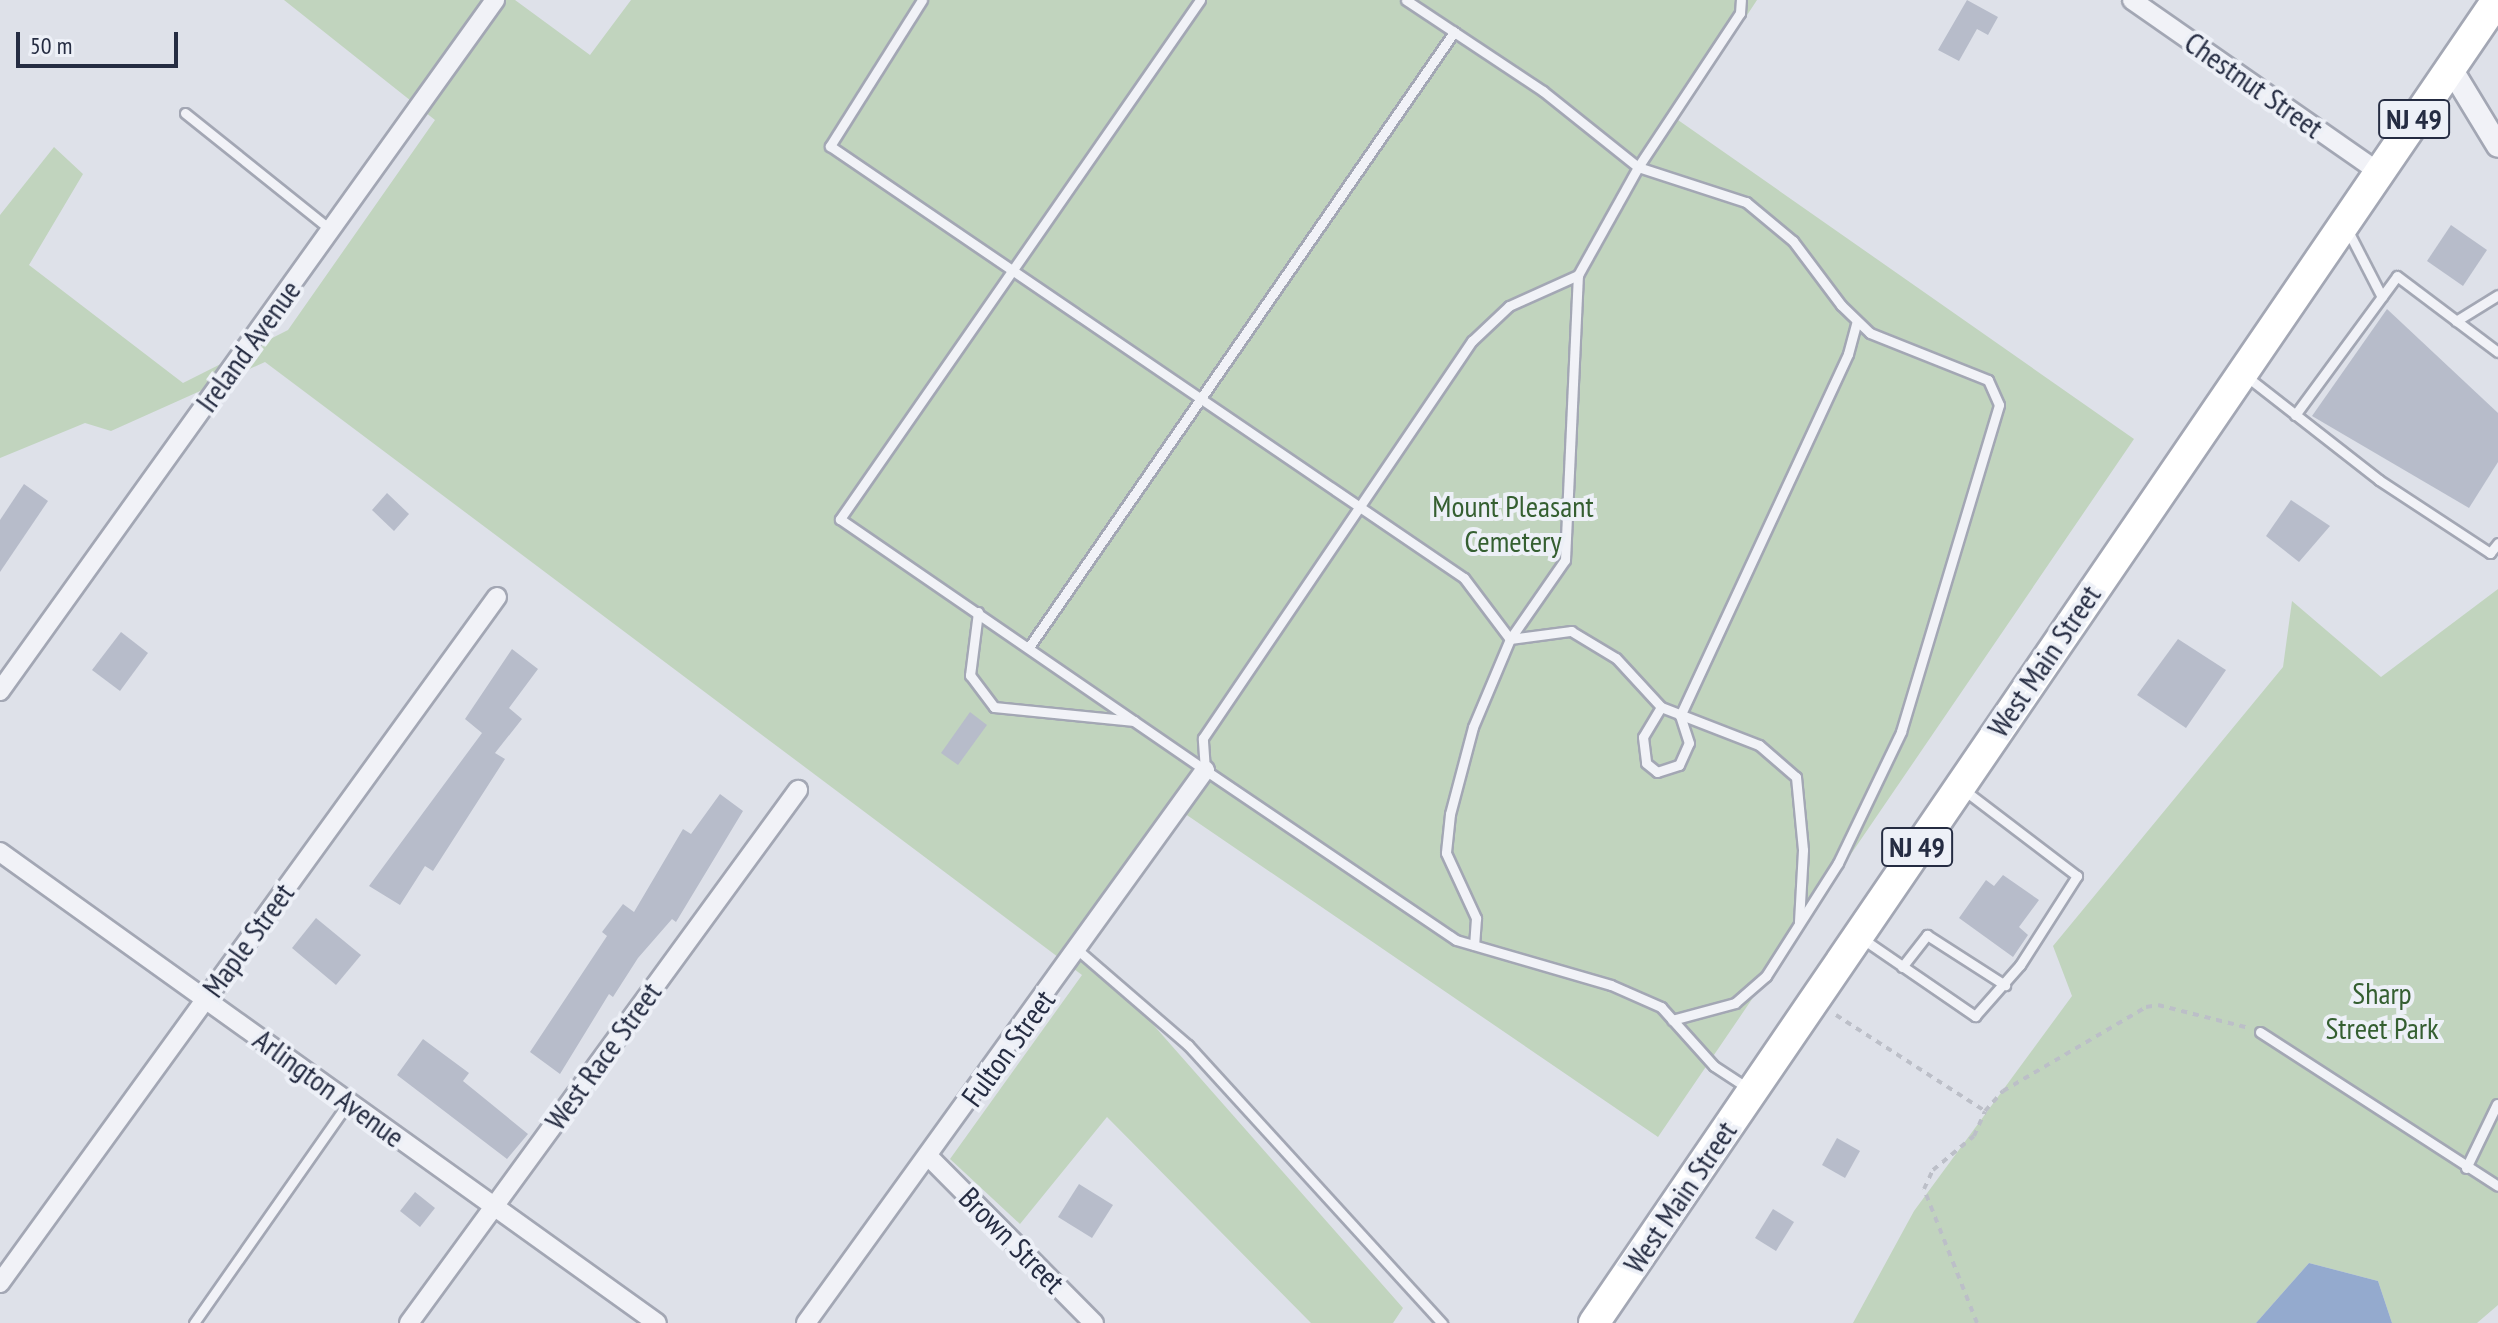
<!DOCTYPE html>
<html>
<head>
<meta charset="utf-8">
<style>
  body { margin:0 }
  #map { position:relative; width:2498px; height:1323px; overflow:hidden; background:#dee1e9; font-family:"PT Sans Narrow",sans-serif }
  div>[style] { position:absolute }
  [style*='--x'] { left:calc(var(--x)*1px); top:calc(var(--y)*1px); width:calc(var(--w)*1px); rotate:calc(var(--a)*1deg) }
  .green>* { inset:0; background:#c1d4be }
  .water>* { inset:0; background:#94aace }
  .building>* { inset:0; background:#b7bcca }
  .path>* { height:4px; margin-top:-2px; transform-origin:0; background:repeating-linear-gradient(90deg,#bcbfc8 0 6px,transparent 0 12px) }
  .roads { filter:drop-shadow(2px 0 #a3a7b4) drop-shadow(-2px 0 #a3a7b4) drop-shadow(0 2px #a3a7b4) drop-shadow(0 -2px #a3a7b4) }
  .service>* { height:9px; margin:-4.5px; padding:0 4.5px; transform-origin:4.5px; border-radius:4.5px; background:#f1f2f7 }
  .minor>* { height:18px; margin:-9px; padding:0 9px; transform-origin:9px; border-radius:9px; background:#f1f2f7 }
  .tertiary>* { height:22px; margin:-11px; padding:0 11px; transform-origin:11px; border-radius:11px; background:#f1f2f7 }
  .trunk>* { height:30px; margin:-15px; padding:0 15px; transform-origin:15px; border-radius:15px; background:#fff }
  span { translate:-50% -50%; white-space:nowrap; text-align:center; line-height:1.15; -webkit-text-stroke:8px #edf0f7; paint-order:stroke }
  .shield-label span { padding:2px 6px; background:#edf0f7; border:2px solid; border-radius:6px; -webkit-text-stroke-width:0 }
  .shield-label { font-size:28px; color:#252c42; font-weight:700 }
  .street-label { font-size:30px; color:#252c42 }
  .park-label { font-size:30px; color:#355f31 }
  .scale { position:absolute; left:16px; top:32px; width:162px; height:36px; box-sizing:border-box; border:4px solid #252c42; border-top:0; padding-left:10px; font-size:24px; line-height:28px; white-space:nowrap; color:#252c42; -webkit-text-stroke:6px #edf0f7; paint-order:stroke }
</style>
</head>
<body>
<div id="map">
  <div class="green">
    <i style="clip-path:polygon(284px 0,515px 0,590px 55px,631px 0,1757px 0,1678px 120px,2134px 439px,1658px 1137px,1178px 809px,1075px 936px,1403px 1308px,1393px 1323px,1311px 1323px,1107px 1117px,1020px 1224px,950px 1159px,1082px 975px,265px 362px,111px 431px,85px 423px,0 458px,0 215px,54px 147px,83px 174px,29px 265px,183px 383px,288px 330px,435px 120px)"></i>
    <i style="clip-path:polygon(2498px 589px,2498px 1305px,2477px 1323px,2392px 1323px,2378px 1281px,2309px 1263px,2256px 1323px,1853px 1323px,1914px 1211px,2072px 996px,2053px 946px,2283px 667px,2292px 601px,2381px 677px)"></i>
  </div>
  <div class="water">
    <i style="clip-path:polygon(2309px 1263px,2378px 1281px,2392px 1323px,2256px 1323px)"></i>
  </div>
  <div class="building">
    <i style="clip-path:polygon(1967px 0,1998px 17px,1988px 35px,1977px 29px,1959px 61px,1938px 50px)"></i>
    <i style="clip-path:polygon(2451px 225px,2487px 250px,2463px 286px,2427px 261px)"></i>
    <i style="clip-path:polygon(2387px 309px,2498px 413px,2498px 462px,2469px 508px,2312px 416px)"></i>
    <i style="clip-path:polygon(24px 484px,48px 501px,0 572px,0 520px)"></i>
    <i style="clip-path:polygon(387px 493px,409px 514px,394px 531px,372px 510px)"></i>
    <i style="clip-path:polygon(2291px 500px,2330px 526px,2299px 562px,2266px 536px)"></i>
    <i style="clip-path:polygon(121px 632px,148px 653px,120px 691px,92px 670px)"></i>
    <i style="clip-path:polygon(2178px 639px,2226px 670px,2186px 728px,2137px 695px)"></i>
    <i style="clip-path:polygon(512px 649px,538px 669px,509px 708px,522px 719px,495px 753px,505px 759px,433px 871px,425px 866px,400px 905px,369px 886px,482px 733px,465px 719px)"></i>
    <i style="clip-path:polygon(970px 712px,987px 725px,958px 765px,941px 753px)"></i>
    <i style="clip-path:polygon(720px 794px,743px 811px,676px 922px,672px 919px,638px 958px,613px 997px,609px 994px,560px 1074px,530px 1052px,607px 936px,602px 932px,623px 904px,634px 912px,683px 829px,691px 834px)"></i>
    <i style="clip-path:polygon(2003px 875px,2039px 900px,2019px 927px,2028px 935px,2013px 957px,1959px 918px,1986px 880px,1994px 886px)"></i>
    <i style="clip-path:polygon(316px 918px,361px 955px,336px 985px,292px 948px)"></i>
    <i style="clip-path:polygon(423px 1039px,469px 1073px,463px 1081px,528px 1134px,507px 1159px,397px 1075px)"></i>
    <i style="clip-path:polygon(1837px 1138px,1860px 1151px,1845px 1178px,1822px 1165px)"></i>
    <i style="clip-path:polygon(1079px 1184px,1113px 1205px,1092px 1238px,1058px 1217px)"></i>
    <i style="clip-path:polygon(415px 1192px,435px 1208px,420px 1227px,400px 1211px)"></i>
    <i style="clip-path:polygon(1773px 1209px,1794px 1222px,1776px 1251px,1755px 1238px)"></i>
  </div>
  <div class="path">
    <i style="--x:1836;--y:1015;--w:177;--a:32.8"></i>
    <i style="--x:1977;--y:1323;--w:144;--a:-111.6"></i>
    <i style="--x:1924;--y:1189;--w:21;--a:-65"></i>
    <i style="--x:1933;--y:1170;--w:53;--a:-39.7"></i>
    <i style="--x:1974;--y:1136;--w:27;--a:-66"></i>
    <i style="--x:1985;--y:1111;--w:27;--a:-48"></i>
    <i style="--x:2003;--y:1091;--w:166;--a:-30.4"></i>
    <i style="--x:2146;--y:1007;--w:12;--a:-9"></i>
    <i style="--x:2158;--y:1005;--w:94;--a:14.2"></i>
  </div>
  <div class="roads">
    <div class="service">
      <i style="--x:922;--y:0;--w:173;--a:122.2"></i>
      <i style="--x:830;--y:146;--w:767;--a:34.27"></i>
      <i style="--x:1464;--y:578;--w:76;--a:53"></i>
      <i style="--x:1510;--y:639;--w:95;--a:112.8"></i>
      <i style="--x:1473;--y:727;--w:90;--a:104.8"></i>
      <i style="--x:1450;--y:814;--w:39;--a:96"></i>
      <i style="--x:1446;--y:853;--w:72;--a:65.2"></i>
      <i style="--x:1476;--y:918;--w:27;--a:94"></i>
      <i style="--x:1200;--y:0;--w:632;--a:124.75"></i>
      <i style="--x:840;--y:519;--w:443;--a:34.5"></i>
      <i style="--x:1205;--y:770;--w:32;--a:-94"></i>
      <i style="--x:1203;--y:738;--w:480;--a:-55.9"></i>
      <i style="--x:1472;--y:341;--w:51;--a:-43.4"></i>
      <i style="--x:1509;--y:306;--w:76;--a:-24.2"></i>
      <i style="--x:1578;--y:275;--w:124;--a:-60.9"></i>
      <i style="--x:1638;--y:167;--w:185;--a:-56.5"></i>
      <i style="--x:1740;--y:13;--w:13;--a:-86"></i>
      <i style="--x:1406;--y:0;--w:164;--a:33.6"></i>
      <i style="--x:1543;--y:91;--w:122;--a:38.7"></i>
      <i style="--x:1638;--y:167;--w:114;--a:18"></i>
      <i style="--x:1746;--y:202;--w:61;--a:39.7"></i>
      <i style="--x:1793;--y:241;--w:80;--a:53.1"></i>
      <i style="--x:1841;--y:305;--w:40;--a:44"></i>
      <i style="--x:1870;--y:333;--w:127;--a:21.7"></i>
      <i style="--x:1988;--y:380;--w:27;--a:66"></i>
      <i style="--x:1999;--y:405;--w:341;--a:106.7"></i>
      <i style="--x:1901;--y:732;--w:145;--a:115.7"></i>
      <i style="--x:1838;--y:863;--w:134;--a:122.5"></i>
      <i style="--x:1766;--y:976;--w:41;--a:138.9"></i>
      <i style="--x:1735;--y:1003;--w:65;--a:164.9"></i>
      <i style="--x:185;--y:113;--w:187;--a:38.7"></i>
      <i style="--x:2347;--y:229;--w:76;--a:62.8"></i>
      <i style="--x:2456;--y:321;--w:49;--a:-31.8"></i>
      <i style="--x:2246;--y:376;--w:169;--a:38"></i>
      <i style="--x:2379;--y:480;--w:133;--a:33.3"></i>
      <i style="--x:2490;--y:553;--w:13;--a:-51"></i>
      <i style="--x:2295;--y:415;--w:172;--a:-53.7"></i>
      <i style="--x:2397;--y:276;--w:126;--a:37"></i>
      <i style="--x:978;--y:612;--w:64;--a:97.2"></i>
      <i style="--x:970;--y:675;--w:40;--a:53"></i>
      <i style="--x:994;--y:707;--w:141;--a:5.7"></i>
      <i style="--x:1510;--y:639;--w:62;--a:-7.5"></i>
      <i style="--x:1571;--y:631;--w:52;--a:31"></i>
      <i style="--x:1616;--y:658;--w:67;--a:47.4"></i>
      <i style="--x:1661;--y:707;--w:105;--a:21.2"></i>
      <i style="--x:1759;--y:745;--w:49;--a:40.9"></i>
      <i style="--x:1796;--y:777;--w:73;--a:84.5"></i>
      <i style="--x:1803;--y:850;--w:72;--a:93.2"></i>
      <i style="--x:1510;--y:639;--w:96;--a:-55.2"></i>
      <i style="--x:1565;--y:560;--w:285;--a:-87.4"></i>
      <i style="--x:1029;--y:647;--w:748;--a:-55.35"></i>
      <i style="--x:1661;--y:707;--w:35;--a:121"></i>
      <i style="--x:1643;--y:737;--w:26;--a:83"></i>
      <i style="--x:1646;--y:763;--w:14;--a:39"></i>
      <i style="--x:1657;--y:772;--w:23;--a:-18"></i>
      <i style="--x:1679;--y:765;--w:24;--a:-66"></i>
      <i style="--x:1689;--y:743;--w:28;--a:-108"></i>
      <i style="--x:1680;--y:716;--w:399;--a:-65.1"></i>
      <i style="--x:1848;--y:354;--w:34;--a:-75"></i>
      <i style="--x:1205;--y:770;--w:303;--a:34.1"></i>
      <i style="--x:1456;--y:940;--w:161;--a:16.2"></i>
      <i style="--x:1611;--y:985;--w:55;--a:23.7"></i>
      <i style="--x:1661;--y:1007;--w:79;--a:48.1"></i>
      <i style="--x:1714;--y:1066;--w:42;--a:33.3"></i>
      <i style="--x:1860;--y:937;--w:140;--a:34.5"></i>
      <i style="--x:1975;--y:1016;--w:68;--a:-48.6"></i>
      <i style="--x:2020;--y:965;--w:106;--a:-57.4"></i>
      <i style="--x:2077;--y:876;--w:143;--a:-142.7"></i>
      <i style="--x:1079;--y:951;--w:144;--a:40.8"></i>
      <i style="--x:1188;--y:1045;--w:377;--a:47.6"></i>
      <i style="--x:1902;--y:967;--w:41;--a:-52"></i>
      <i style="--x:1927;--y:935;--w:93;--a:32.7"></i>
      <i style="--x:2260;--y:1032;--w:283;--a:32.9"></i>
      <i style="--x:2466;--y:1168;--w:71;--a:-64.2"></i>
      <i style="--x:194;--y:1323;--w:270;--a:-55"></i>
    </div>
    <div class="minor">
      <i style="--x:2132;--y:0;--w:299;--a:34.9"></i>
      <i style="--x:0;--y:691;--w:850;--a:-54.38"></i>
      <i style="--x:0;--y:852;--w:808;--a:35.64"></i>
      <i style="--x:929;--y:1157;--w:234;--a:45.2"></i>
      <i style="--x:0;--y:1283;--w:847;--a:-54.08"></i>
      <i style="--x:409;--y:1323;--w:660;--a:-53.88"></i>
      <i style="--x:806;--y:1323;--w:682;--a:-54.19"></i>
    </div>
    <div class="tertiary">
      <i style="--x:2450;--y:67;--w:92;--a:58.7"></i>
    </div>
    <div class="trunk">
      <i style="--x:1594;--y:1323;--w:1602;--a:-55.68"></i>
    </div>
  </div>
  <div class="shield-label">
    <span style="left:2414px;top:119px">NJ 49</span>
    <span style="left:1917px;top:847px">NJ 49</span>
  </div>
  <div class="street-label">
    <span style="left:2254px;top:85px;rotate:35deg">Chestnut Street</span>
    <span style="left:248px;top:346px;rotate:-54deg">Ireland Avenue</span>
    <span style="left:2044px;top:661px;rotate:-56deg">West Main Street</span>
    <span style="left:248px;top:940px;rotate:-54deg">Maple Street</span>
    <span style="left:1008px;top:1048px;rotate:-54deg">Fulton Street</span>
    <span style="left:603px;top:1056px;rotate:-54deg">West Race Street</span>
    <span style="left:329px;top:1088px;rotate:36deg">Arlington Avenue</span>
    <span style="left:1680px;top:1197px;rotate:-56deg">West Main Street</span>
    <span style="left:1012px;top:1240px;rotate:45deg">Brown Street</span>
  </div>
  <div class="park-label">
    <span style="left:1513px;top:523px">Mount Pleasant<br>Cemetery</span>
    <span style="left:2382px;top:1010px">Sharp<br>Street Park</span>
  </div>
  <div class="scale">50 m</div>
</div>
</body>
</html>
